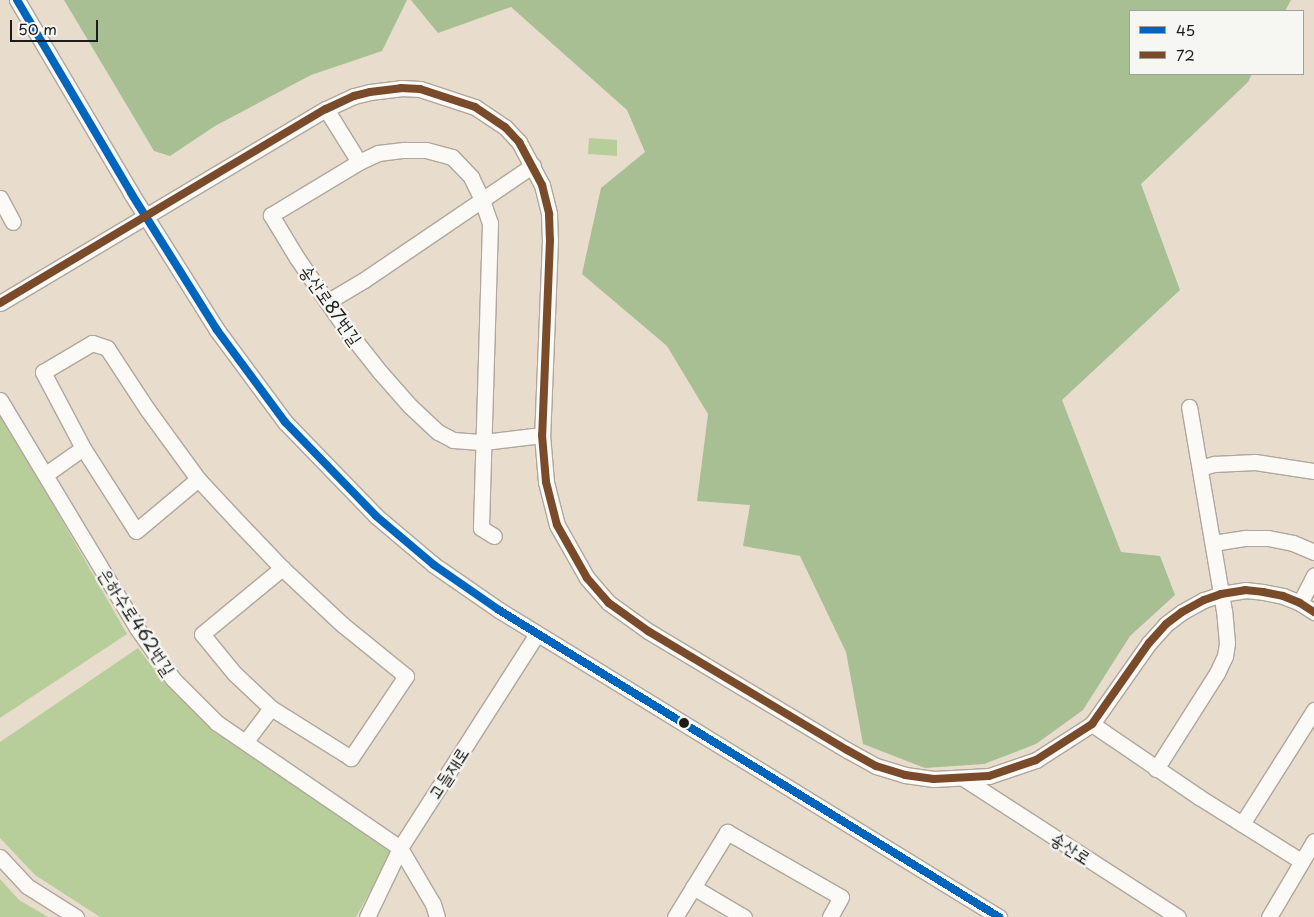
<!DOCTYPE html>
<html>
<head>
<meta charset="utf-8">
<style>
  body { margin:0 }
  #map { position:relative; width:1314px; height:917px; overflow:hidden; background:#e8dccc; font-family:"Playpen Sans","Poor Story",sans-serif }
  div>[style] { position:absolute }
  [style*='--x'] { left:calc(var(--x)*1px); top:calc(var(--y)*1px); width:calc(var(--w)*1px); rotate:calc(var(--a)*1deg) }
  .green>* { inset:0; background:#b7ce9b }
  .forest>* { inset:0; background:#a8bf93 }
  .roads { filter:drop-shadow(1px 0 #afa79d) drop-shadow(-1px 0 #afa79d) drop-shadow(0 1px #afa79d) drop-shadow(0 -1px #afa79d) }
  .minor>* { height:15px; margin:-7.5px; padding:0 7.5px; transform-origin:7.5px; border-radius:7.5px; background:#fcfaf7 }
  .bus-1>* { height:8px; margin:-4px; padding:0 4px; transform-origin:4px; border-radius:4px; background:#0065bd }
  .bus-2>* { height:8px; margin:-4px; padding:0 4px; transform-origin:4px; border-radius:4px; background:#7a4b2a }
  .dots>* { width:14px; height:14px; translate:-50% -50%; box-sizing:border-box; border:2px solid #f6f6f2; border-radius:50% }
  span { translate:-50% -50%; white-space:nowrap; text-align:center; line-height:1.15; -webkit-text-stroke:4.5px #f6f6f2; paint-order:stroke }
  .street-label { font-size:18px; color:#1c1c1c }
  .legend { position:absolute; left:1129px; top:10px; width:175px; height:65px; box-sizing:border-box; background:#f6f6f2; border:1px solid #9f9f9c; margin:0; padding:6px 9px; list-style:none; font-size:15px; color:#1c1c1c }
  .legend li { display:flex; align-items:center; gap:10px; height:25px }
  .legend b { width:25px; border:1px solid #9f9f9c }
  .scale { position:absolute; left:10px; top:20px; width:88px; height:22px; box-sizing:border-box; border:2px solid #1c1c1c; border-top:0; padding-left:6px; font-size:15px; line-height:18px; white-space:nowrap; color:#1c1c1c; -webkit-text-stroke:4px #f6f6f2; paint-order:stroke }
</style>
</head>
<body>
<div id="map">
  <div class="green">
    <i style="clip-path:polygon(589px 138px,617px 140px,617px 156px,588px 154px)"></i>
    <i style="clip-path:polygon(0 412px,127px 634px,0 718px)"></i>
    <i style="clip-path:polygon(138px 648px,165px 683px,214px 732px,393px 851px,356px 917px,100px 917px,35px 875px,0 838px,0 742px)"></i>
    <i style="clip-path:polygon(0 879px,19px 900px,48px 917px,0 917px)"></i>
  </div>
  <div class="forest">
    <i style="clip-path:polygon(64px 0,407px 0,382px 51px,311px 75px,215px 126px,170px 156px,154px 151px)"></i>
    <i style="clip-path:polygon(411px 0,1291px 0,1285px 11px,1130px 11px,1130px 74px,1252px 74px,1248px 82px,1141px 184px,1180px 290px,1062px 400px,1121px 552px,1160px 556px,1175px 595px,1130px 636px,1083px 710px,1036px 744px,984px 764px,925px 768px,863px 744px,846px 652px,800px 556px,743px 546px,750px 505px,697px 501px,708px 414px,667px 346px,582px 274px,601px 188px,645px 152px,627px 110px,511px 7px,438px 33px)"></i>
  </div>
  <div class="roads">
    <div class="minor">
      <i style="--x:17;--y:0;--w:224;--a:59.4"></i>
      <i style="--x:131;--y:193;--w:162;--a:57.9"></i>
      <i style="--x:217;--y:330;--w:114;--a:53.5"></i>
      <i style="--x:285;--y:422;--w:131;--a:45.9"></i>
      <i style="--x:376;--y:516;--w:76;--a:40.2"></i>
      <i style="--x:434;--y:565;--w:79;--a:34.7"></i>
      <i style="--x:499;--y:610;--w:587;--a:31.55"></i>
      <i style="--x:326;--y:109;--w:62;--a:58.1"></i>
      <i style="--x:359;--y:162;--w:103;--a:148.9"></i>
      <i style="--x:271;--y:215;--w:50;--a:58.8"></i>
      <i style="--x:297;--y:258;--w:86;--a:55.4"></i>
      <i style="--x:346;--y:329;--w:55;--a:51.7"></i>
      <i style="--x:380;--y:372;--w:45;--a:48.6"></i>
      <i style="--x:410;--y:406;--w:38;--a:43"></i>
      <i style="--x:438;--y:432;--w:17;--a:28"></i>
      <i style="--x:453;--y:440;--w:31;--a:4"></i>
      <i style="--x:484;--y:442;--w:58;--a:-6.9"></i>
      <i style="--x:359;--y:162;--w:21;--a:-25"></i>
      <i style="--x:378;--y:153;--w:26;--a:-7"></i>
      <i style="--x:404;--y:150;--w:22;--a:0"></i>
      <i style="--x:426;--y:150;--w:27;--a:15"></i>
      <i style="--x:452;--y:157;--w:28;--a:46"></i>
      <i style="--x:471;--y:177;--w:25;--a:64"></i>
      <i style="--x:482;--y:200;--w:24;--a:71"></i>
      <i style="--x:490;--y:223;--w:305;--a:91.7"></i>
      <i style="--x:481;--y:528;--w:15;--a:32"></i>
      <i style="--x:0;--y:198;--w:27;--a:62"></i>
      <i style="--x:327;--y:302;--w:43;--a:-30.7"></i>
      <i style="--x:364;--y:280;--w:204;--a:-34.2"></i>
      <i style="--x:0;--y:303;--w:379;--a:-30.8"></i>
      <i style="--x:326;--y:109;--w:31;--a:-25"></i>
      <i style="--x:354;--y:96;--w:16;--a:-14"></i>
      <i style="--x:370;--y:92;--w:31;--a:-7"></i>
      <i style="--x:401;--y:88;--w:19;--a:3"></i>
      <i style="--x:420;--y:89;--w:58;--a:18.1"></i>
      <i style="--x:475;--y:107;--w:36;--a:34"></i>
      <i style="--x:505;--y:127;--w:21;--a:47"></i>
      <i style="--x:519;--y:142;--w:49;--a:61.9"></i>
      <i style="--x:542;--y:185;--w:30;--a:76"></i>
      <i style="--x:549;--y:214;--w:26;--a:88"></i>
      <i style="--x:550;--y:240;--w:195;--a:92.3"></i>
      <i style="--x:542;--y:435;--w:47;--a:85.1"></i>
      <i style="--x:546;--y:482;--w:44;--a:75.7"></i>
      <i style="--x:557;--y:525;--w:61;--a:60.5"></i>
      <i style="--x:587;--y:578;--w:33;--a:49"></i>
      <i style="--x:609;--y:603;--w:48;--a:35.7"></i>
      <i style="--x:648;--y:631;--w:232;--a:30.9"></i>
      <i style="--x:847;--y:750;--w:33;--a:29"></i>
      <i style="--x:876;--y:766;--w:30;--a:17"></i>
      <i style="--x:905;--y:775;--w:29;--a:8"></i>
      <i style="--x:934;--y:779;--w:55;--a:-3.1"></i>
      <i style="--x:989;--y:776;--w:50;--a:-18.8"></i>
      <i style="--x:1036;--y:760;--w:67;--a:-32.7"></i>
      <i style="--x:1092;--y:724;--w:99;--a:-54.9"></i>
      <i style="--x:1149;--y:643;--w:25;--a:-48"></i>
      <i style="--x:1166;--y:624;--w:20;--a:-37"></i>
      <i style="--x:1182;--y:612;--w:25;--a:-29"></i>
      <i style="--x:1204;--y:600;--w:18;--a:-19"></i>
      <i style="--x:1221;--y:594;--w:24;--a:-9"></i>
      <i style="--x:1245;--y:590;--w:18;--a:6"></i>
      <i style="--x:1263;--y:592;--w:20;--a:11"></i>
      <i style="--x:1283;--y:596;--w:18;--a:22"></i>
      <i style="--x:1300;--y:603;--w:17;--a:33"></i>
      <i style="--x:0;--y:400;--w:266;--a:59"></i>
      <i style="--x:137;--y:628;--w:62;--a:54.8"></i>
      <i style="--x:173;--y:679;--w:62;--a:45"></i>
      <i style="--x:217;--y:723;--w:222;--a:34.3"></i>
      <i style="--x:400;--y:848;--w:65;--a:59.5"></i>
      <i style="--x:433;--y:904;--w:14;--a:73"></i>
      <i style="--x:83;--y:448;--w:86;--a:-117.8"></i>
      <i style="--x:43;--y:372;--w:57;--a:-30.6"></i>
      <i style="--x:92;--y:343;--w:16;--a:18"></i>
      <i style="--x:107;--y:348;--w:73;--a:56.7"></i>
      <i style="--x:147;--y:409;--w:87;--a:53.9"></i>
      <i style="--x:198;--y:479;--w:59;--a:47.1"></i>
      <i style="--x:238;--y:522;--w:64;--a:46.3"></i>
      <i style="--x:282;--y:568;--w:83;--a:43.1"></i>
      <i style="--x:343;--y:625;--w:81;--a:39"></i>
      <i style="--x:406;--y:676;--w:99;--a:123.9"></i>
      <i style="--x:351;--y:758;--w:94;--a:-148"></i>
      <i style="--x:1200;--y:468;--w:15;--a:-16"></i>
      <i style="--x:1214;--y:464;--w:41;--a:-2.8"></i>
      <i style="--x:1255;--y:462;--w:60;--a:8.7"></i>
      <i style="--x:46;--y:474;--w:45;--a:-35.1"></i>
      <i style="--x:83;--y:448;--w:98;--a:57.4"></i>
      <i style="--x:136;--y:531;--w:81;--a:-40"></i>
      <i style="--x:1213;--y:543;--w:33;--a:-9"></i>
      <i style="--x:1246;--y:538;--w:22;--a:0"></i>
      <i style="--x:1268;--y:538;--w:25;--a:11"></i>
      <i style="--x:1293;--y:543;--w:23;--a:23"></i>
      <i style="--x:1300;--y:603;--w:31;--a:-63"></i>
      <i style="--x:1092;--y:724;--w:130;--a:34.3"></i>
      <i style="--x:1199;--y:797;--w:120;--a:32.1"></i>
      <i style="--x:246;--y:741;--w:41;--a:-52.9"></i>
      <i style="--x:271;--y:708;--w:51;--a:-136.6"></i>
      <i style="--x:234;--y:673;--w:50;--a:-129.4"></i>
      <i style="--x:202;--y:634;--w:104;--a:-39.5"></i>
      <i style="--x:1156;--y:769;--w:114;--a:-57.6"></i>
      <i style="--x:1217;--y:673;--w:19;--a:-65"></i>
      <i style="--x:1225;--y:656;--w:13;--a:-81"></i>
      <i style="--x:1227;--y:643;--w:32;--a:-95"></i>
      <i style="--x:1224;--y:611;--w:207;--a:-99.7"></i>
      <i style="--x:963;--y:778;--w:256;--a:32.9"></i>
      <i style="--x:1242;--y:824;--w:135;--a:-57.7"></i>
      <i style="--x:0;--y:857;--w:40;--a:47"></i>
      <i style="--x:27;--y:886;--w:58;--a:32.3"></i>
      <i style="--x:693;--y:887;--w:59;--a:30.5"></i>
      <i style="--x:367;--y:917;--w:76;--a:-64.4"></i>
      <i style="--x:400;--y:848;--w:254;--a:-57.4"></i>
      <i style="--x:675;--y:917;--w:100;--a:-58.5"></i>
      <i style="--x:727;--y:832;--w:131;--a:29.7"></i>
      <i style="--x:841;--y:897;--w:23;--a:119"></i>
      <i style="--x:1269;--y:917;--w:88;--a:-59.4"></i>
    </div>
  </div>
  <div class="bus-1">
    <i style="--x:17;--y:0;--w:224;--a:59.4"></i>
    <i style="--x:131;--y:193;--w:162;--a:57.9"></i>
    <i style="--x:217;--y:330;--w:114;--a:53.5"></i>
    <i style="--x:285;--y:422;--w:131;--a:45.9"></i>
    <i style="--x:376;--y:516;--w:76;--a:40.2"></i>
    <i style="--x:434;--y:565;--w:79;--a:34.7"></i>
    <i style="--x:499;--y:610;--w:587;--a:31.55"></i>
  </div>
  <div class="bus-2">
    <i style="--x:0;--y:303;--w:379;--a:-30.8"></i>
    <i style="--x:326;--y:109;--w:31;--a:-25"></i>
    <i style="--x:354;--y:96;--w:16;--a:-14"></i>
    <i style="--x:370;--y:92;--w:31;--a:-7"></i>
    <i style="--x:401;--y:88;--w:19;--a:3"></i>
    <i style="--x:420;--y:89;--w:58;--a:18.1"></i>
    <i style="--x:475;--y:107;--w:36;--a:34"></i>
    <i style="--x:505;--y:127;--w:21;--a:47"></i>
    <i style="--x:519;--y:142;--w:49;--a:61.9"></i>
    <i style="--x:542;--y:185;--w:30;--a:76"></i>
    <i style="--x:549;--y:214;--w:26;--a:88"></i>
    <i style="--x:550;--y:240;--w:195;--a:92.3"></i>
    <i style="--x:542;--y:435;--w:47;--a:85.1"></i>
    <i style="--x:546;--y:482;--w:44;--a:75.7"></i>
    <i style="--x:557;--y:525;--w:61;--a:60.5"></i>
    <i style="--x:587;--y:578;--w:33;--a:49"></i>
    <i style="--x:609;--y:603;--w:48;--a:35.7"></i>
    <i style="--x:648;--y:631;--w:232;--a:30.9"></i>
    <i style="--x:847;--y:750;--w:33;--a:29"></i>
    <i style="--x:876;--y:766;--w:30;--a:17"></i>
    <i style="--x:905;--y:775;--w:29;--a:8"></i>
    <i style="--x:934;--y:779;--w:55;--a:-3.1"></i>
    <i style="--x:989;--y:776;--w:50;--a:-18.8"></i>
    <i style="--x:1036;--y:760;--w:67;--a:-32.7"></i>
    <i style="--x:1092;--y:724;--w:99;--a:-54.9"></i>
    <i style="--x:1149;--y:643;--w:25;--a:-48"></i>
    <i style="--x:1166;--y:624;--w:20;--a:-37"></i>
    <i style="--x:1182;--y:612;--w:25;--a:-29"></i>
    <i style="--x:1204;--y:600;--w:18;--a:-19"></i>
    <i style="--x:1221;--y:594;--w:24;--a:-9"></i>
    <i style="--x:1245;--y:590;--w:18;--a:6"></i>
    <i style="--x:1263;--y:592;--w:20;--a:11"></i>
    <i style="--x:1283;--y:596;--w:18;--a:22"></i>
    <i style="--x:1300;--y:603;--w:17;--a:33"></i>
  </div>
  <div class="dots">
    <i style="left:684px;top:723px;background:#1c1c1c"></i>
  </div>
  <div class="street-label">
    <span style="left:331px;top:305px;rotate:55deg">송산로87번길</span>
    <span style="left:137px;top:622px;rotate:57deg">은하수로462번길</span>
    <span style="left:448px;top:773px;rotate:-57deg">고들재로</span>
    <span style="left:1071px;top:848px;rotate:33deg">송산로</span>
  </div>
  <ul class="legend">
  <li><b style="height:6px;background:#0065bd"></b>45</li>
  <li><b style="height:6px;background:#7a4b2a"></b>72</li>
  </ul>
  <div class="scale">50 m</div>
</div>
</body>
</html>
